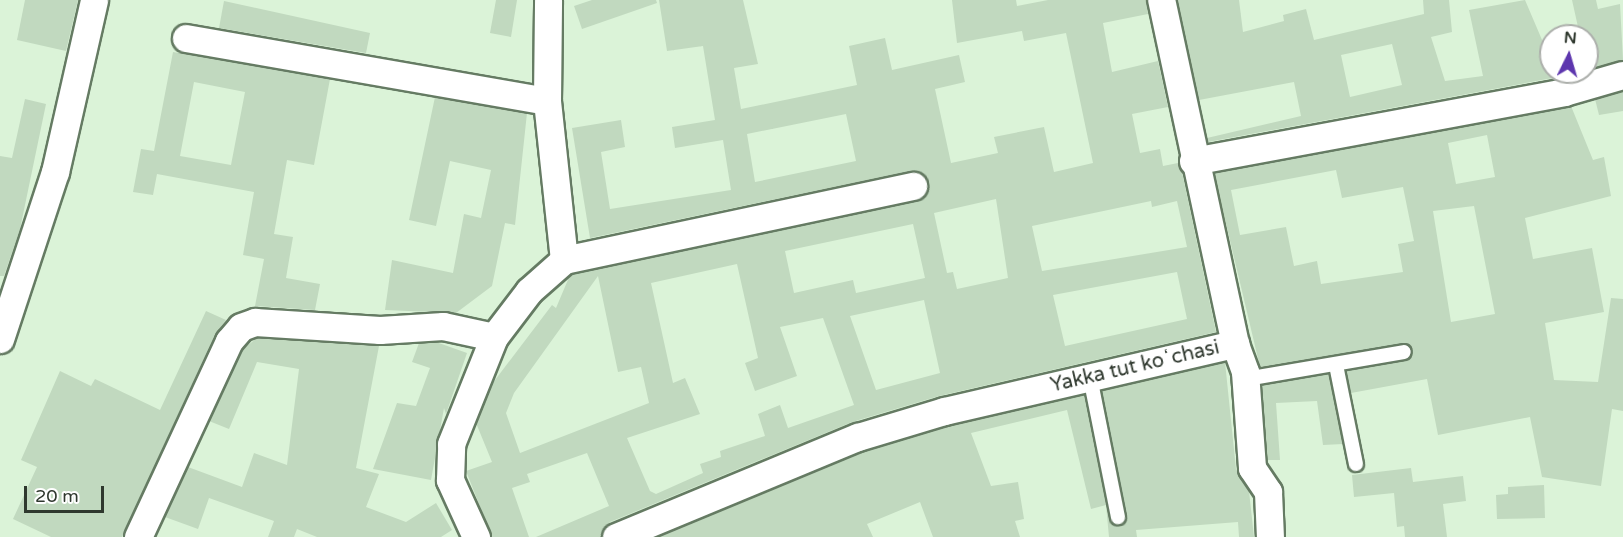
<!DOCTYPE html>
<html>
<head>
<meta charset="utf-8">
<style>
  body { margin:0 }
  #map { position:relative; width:1623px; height:537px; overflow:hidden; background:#dbf3d8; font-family:"Varela Round",sans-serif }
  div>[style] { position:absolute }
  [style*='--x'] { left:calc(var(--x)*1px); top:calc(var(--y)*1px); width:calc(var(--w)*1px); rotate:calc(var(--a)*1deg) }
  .building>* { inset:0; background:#c1d9bf }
  .roads { filter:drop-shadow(2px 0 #657b63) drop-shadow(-2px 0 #657b63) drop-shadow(0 2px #657b63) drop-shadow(0 -2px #657b63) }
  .service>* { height:14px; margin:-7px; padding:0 7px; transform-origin:7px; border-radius:7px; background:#fff }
  .minor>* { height:27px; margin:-13.5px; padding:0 13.5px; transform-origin:13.5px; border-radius:13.5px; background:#fff }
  span { translate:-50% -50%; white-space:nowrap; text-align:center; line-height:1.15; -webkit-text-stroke:4.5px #fff; paint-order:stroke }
  .street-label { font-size:20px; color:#2f382e }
  .north { position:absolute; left:1539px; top:24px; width:60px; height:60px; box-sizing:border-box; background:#fff; border:2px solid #acafab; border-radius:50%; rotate:5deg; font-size:16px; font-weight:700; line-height:24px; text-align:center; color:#2f382e }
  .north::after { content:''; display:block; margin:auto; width:21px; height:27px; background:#5d36ae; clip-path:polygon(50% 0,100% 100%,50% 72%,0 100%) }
  .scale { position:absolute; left:24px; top:486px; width:80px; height:27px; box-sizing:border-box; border:3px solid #2f382e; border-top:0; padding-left:8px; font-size:18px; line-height:21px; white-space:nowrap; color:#2f382e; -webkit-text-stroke:4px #fff; paint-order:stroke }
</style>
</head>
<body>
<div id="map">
  <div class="building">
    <i style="clip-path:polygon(25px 0,78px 0,66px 51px,17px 40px)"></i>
    <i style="clip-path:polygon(496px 0,517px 0,511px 37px,490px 33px)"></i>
    <i style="clip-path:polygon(592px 0,656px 0,657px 3px,582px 29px,574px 6px)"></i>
    <i style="clip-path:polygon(evenodd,659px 0,743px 0,758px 64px,734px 68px,741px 109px,857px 85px,849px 46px,885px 38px,892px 70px,959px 55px,965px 82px,935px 89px,951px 163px,998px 153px,994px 137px,1044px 127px,1054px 172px,1093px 163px,1066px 33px,1024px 41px,1022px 31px,957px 43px,952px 0,1016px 0,1017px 6px,1048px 0,1146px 0,1148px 14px,1103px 23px,1112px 72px,1158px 61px,1168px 107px,1132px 114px,1140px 153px,1160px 149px,1163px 166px,1178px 163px,1182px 172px,1216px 332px,939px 396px,852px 422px,610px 522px,601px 537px,536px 537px,609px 506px,587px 453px,527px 474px,530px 482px,512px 488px,529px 537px,492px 537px,466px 471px,492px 462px,476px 423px,492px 384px,552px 305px,556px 308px,570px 275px,916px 201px,928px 190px,924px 175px,910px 171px,590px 238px,572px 128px,621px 120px,625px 147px,601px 152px,610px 209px,731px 190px,723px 140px,675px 148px,672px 127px,715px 120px,703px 46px,667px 51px,659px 0,846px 114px,856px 161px,755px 182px,747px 134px,846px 114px,659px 0,996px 199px,1008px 278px,957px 289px,953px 272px,947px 273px,934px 213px,996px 199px,659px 0,1151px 201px,1152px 207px,1177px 201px,1187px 247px,1042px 271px,1032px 226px,1151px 201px,659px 0,913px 224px,925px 278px,856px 293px,853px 280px,794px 293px,785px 251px,913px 224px,659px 0,737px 264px,758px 358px,745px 363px,755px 391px,797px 376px,780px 327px,823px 318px,854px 405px,788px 428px,780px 405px,758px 414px,765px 436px,720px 451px,721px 457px,700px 464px,703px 473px,656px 494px,650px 491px,627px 438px,700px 414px,685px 378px,673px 383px,651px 283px,737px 264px,659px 0,1177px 272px,1187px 319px,1065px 346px,1053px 295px,1177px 272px,659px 0,598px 276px,618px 372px,641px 367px,649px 403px,520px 453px,506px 413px,514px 393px,598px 276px,659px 0,924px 300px,940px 373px,876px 390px,850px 316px,924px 300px)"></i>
    <i style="clip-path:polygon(evenodd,1177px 0,1239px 0,1243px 32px,1284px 21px,1283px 15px,1306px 9px,1314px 40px,1424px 14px,1423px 0,1449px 0,1452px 32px,1431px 37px,1445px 81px,1483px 76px,1469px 10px,1525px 0,1551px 61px,1551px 72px,1558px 77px,1208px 142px,1207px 138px,1301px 116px,1294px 82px,1199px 100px,1177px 0,1392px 44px,1402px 85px,1350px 97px,1341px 55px,1392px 44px)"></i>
    <i style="clip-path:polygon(1572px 0,1596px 0,1598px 9px,1620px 4px,1623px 60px,1588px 69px,1587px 36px,1580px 36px)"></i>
    <i style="clip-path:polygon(224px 1px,370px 33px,366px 53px,219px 28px)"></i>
    <i style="clip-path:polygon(evenodd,173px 52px,330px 79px,314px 165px,287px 160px,274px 234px,293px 237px,286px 278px,320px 284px,315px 310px,255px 306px,264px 259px,243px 255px,254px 192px,157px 174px,153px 195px,133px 192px,141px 149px,154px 151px,173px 52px,194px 82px,245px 92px,231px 165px,180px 156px,194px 82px)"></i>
    <i style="clip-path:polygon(1623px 91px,1623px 111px,1599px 115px,1595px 99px)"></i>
    <i style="clip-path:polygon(435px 97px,527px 113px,515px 225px,505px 223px,492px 286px,456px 313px,385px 310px,392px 260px,453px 273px,464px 214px,481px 218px,491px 170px,450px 161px,436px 226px,409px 220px)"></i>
    <i style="clip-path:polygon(25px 99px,46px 104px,20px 229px,4px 276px,0 276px,0 156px,12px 158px)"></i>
    <i style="clip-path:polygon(evenodd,1571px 106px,1593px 160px,1604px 157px,1611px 196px,1525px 218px,1533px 259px,1592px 248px,1604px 312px,1545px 323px,1554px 380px,1598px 382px,1611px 298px,1623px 299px,1623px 411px,1612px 409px,1601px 486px,1542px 477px,1530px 417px,1438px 435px,1427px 379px,1351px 393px,1346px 371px,1406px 361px,1413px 351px,1407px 343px,1260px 367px,1214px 173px,1571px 106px,1487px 135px,1495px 177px,1456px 184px,1448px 143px,1487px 135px,1571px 106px,1336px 170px,1342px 198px,1403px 187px,1414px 241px,1398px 244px,1403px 272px,1321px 284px,1317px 261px,1294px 266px,1286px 227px,1240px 235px,1231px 190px,1336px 170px,1571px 106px,1474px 206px,1495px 314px,1451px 322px,1433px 211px,1474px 206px)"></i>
    <i style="clip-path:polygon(206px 311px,226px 320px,215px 334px,122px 537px,51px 537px,13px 519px,37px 467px,21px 460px,60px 371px,91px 386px,95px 379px,160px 410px)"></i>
    <i style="clip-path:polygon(257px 338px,379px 346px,356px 468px,379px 474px,366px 507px,406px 522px,436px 503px,452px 530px,441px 537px,317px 537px,297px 529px,294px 537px,268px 537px,274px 521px,209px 498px,198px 529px,165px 517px,188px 467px,242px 487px,254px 453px,287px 465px,299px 369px,257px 362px,229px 429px,209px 421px,242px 350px)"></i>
    <i style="clip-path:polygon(436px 342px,467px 353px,446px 414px,444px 408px,431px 480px,373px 469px,397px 403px,416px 406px,430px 368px,412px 362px,419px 343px)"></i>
    <i style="clip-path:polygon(1225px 362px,1236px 469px,1249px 491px,1254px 537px,1239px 537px,1238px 522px,1136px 530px,1137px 537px,1109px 537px,1106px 505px,1091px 509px,1067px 410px,971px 433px,991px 486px,1018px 482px,1024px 519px,1015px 521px,1020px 537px,933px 537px,920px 502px,867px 524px,873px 537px,657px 537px,863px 452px,948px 426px,1084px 395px,1109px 519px,1120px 526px,1127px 515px,1102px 391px)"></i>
    <i style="clip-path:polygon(1329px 374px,1343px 444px,1323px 445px,1317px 401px,1276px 403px,1280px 460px,1267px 460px,1262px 385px)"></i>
    <i style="clip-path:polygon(1411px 468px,1413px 482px,1463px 476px,1466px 501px,1443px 504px,1447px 537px,1405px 537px,1404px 526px,1397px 527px,1394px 493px,1354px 497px,1352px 475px)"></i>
    <i style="clip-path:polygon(1544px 485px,1545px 518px,1497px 519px,1496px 495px,1508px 494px,1508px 487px)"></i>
  </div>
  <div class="roads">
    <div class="service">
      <i style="--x:1336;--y:365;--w:101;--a:78.6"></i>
      <i style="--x:1090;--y:377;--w:143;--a:78.7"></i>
      <i style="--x:1246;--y:379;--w:160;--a:-9.7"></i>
    </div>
    <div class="minor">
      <i style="--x:186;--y:38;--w:366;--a:9.9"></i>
      <i style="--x:1193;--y:161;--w:377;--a:-10.5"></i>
      <i style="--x:1564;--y:92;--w:61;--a:-16.1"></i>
      <i style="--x:564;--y:260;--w:357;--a:-12"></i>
      <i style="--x:0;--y:339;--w:176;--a:-71.8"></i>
      <i style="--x:55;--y:172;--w:176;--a:-77.2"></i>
      <i style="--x:1235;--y:344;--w:30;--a:70"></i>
      <i style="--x:1245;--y:372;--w:96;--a:85.8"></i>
      <i style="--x:1252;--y:468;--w:29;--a:56"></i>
      <i style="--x:1268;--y:492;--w:45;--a:87.5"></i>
      <i style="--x:138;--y:537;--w:216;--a:-65.1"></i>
      <i style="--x:229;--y:341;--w:18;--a:-49"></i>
      <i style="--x:241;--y:327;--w:15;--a:-20"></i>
      <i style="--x:255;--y:322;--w:125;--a:3.7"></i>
      <i style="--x:380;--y:330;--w:63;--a:-3.6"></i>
      <i style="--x:443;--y:326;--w:52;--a:12.2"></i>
      <i style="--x:476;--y:537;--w:63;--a:-114.5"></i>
      <i style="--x:450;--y:480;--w:36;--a:-88"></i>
      <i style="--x:451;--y:444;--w:115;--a:-68.1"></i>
      <i style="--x:494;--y:337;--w:58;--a:-52.7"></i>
      <i style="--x:529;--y:291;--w:47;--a:-41.5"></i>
      <i style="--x:564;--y:260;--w:160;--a:-96.1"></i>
      <i style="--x:547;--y:101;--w:101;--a:-89.4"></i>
      <i style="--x:616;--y:537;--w:262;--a:-22.5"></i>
      <i style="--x:858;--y:437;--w:90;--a:-16.8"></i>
      <i style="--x:944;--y:411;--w:299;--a:-13"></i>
      <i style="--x:1235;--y:344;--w:352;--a:-102.1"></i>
    </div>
  </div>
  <div class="street-label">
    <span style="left:1135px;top:367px;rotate:-13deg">Yakka tut koʻchasi</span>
  </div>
  <div class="north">N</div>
  <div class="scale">20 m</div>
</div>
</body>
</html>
